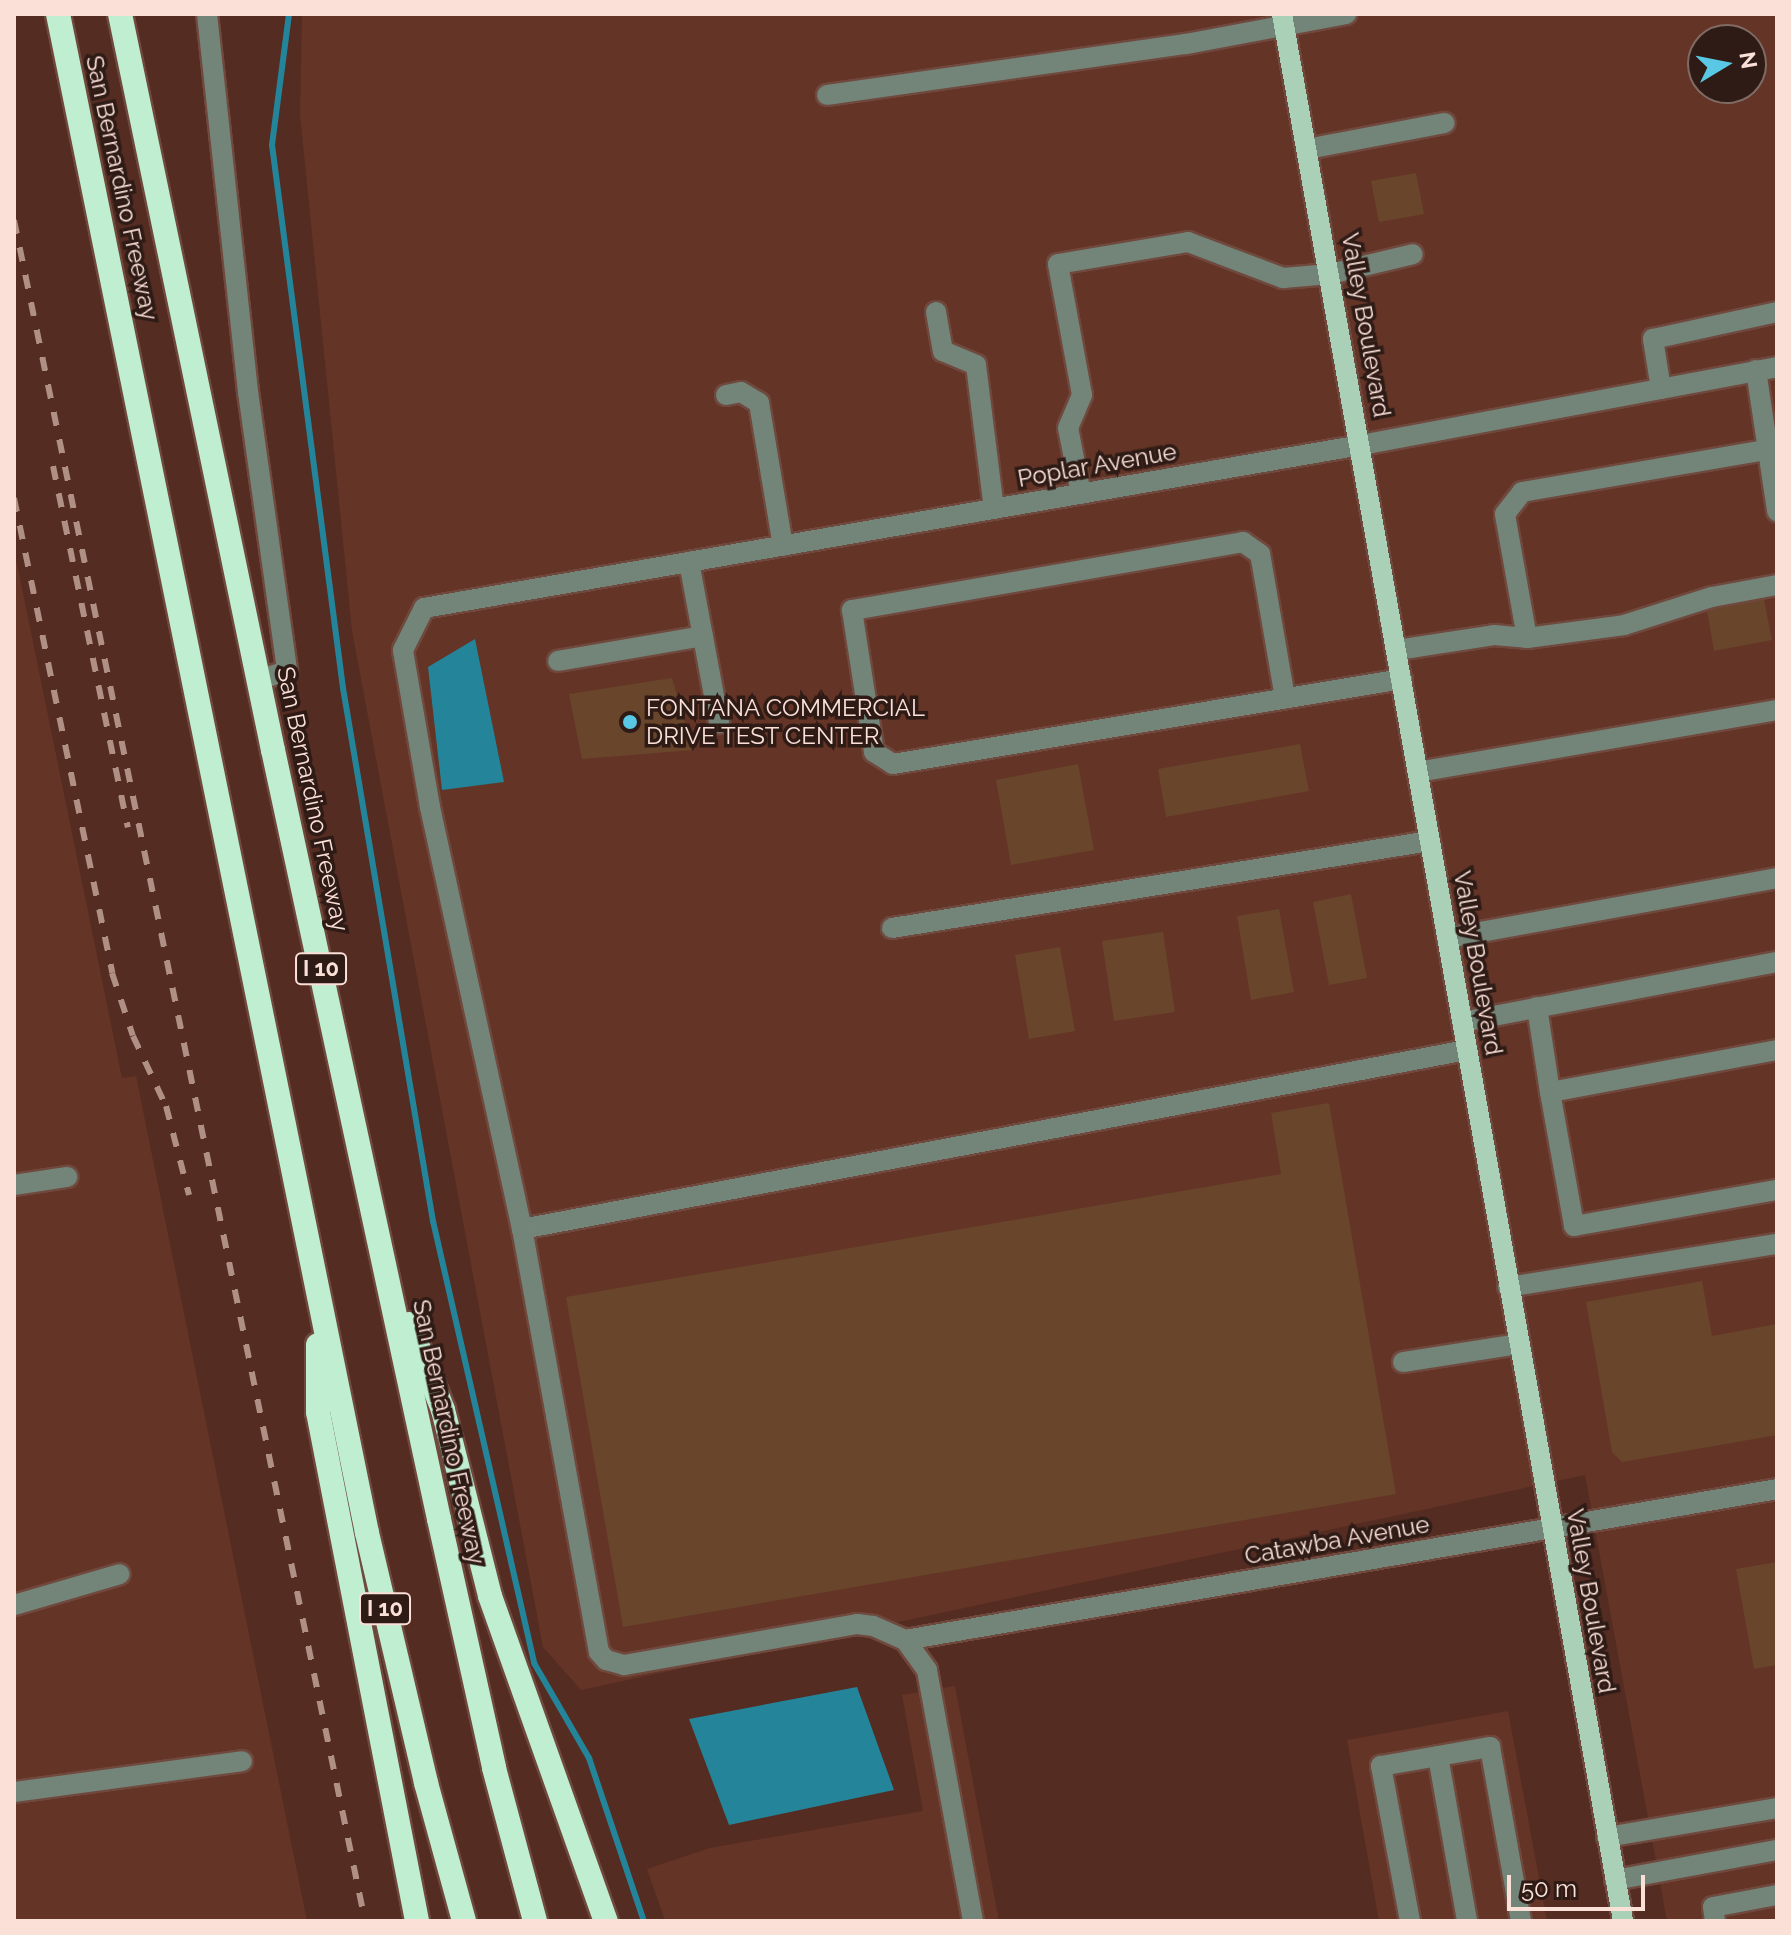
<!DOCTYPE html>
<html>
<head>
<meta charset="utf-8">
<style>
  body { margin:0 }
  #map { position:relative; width:1791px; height:1935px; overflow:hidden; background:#552c21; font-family:Raleway,sans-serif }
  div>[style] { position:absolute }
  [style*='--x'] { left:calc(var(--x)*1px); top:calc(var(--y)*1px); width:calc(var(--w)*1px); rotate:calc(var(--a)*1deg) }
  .built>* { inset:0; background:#643426 }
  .water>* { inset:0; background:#24849a }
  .stream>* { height:6px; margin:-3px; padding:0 3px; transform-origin:3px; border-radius:3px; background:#24849a }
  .building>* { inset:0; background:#69462b }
  .roads { filter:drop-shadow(2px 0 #70493e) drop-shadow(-2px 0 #70493e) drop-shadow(0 2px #70493e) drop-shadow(0 -2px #70493e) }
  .minor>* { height:20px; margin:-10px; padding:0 10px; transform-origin:10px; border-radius:10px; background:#738579 }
  .major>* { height:20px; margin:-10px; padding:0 10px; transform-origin:10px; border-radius:10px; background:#aad1b7 }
  .highway>* { height:24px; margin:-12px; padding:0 12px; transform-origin:12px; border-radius:12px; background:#bfeed0 }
  .rail>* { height:6px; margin-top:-3px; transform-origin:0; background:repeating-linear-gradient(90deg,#b08f85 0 14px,transparent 0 28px) }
  .dots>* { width:22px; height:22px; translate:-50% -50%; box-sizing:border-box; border:4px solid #2e1b16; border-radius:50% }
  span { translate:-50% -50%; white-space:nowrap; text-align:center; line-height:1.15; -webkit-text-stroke:7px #2e1b16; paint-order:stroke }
  .shield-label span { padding:2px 6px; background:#2e1b16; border:2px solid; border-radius:6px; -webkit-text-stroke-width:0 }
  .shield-label { font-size:22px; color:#fbe0d8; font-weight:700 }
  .street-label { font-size:24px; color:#fbe0d8 }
  .poi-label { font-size:24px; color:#fbe0d8 }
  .left { translate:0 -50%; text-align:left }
  .frame { position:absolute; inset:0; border:16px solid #fbe0d8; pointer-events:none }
  .north { position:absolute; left:1687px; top:24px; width:80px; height:80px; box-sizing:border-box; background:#2e1b16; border:2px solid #806a64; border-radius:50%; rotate:80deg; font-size:22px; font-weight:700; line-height:32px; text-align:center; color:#fbe0d8 }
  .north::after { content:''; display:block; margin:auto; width:28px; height:36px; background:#59c8e4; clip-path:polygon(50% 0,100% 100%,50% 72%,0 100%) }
  .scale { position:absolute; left:1507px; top:1875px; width:138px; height:36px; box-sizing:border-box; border:4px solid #fbe0d8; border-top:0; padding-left:10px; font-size:24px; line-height:28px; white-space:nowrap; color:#fbe0d8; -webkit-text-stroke:6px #2e1b16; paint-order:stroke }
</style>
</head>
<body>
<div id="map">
  <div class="built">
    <i style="clip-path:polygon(evenodd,302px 14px,1777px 14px,1777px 1921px,1667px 1921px,1585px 1475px,581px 1690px,543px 1647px,352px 631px,300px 114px,302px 14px,1703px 40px,1751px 40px,1751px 88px,1703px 88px,1703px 40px)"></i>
    <i style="clip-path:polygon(14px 549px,122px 1078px,136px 1076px,307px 1921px,14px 1921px)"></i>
    <i style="clip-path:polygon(955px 1686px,999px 1921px,665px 1921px,647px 1869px,710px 1848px,923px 1811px,902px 1695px)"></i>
    <i style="clip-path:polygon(1508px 1711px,1547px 1921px,1379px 1921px,1347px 1740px)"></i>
  </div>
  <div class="water">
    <i style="clip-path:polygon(475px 639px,504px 782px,442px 790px,428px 667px)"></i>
    <i style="clip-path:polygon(857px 1687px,894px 1790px,729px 1825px,689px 1719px)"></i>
  </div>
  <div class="stream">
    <i style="--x:289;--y:14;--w:132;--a:97.4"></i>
    <i style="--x:272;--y:145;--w:548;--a:82.55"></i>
    <i style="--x:343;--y:688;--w:541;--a:80.42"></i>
    <i style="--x:433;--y:1221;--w:453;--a:77.1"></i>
    <i style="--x:534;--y:1663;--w:110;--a:59.9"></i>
    <i style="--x:589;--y:1758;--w:172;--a:71.4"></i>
  </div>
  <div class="building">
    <i style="clip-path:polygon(1416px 173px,1424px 214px,1379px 222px,1371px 181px)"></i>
    <i style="clip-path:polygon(1763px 595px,1772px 640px,1714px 651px,1706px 605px)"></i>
    <i style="clip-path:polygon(672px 678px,693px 750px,582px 759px,569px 694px)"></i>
    <i style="clip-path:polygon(1300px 744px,1309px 791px,1166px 817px,1158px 769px)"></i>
    <i style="clip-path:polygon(1078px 764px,1094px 850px,1011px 865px,996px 780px)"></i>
    <i style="clip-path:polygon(1351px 894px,1367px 978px,1329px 985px,1313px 902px)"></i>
    <i style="clip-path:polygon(1279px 909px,1294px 992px,1251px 1000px,1237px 916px)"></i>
    <i style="clip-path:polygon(1163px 932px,1175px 1012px,1114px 1021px,1102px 941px)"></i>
    <i style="clip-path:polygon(1060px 947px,1075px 1031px,1029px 1039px,1015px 955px)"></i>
    <i style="clip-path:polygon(1329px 1103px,1396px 1494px,623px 1627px,566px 1297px,1281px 1174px,1271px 1113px)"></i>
    <i style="clip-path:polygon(1702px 1281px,1712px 1336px,1777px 1324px,1777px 1435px,1622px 1462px,1612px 1452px,1586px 1302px)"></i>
    <i style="clip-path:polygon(1777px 1562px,1777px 1665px,1754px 1669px,1736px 1569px)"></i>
  </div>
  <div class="roads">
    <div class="minor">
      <i style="--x:207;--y:14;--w:380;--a:83.8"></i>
      <i style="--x:248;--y:392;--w:282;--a:82"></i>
      <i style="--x:287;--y:671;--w:30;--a:163"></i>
      <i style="--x:827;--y:95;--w:363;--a:-8.1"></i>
      <i style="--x:1186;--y:44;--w:163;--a:-10.6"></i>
      <i style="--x:1307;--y:149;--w:140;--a:-10.7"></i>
      <i style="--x:936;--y:312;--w:40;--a:80"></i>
      <i style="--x:943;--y:351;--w:36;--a:23"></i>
      <i style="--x:976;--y:365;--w:145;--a:82.9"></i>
      <i style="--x:1756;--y:370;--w:143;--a:81.5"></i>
      <i style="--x:1661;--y:389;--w:51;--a:-99.1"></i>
      <i style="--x:1653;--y:339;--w:127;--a:-12.3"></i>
      <i style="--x:726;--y:395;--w:15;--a:-11"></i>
      <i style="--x:741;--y:392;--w:21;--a:31"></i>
      <i style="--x:759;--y:403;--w:145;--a:80.5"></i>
      <i style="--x:1081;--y:494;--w:67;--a:-101.1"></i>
      <i style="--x:1068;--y:428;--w:36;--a:-67"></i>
      <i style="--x:1082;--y:395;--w:133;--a:-100.4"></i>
      <i style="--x:1058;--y:264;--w:132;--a:-9.6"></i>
      <i style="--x:1188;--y:242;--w:102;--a:20.8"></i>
      <i style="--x:1283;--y:278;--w:47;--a:-4.9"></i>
      <i style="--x:1330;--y:274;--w:85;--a:-13.5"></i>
      <i style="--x:689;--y:562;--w:164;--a:79.4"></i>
      <i style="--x:1527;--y:638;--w:126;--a:-100.1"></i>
      <i style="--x:1505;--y:514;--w:28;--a:-52"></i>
      <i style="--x:1522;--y:492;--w:252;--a:-9.8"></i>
      <i style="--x:1770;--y:449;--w:8;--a:23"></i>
      <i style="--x:1397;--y:650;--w:98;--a:-8.8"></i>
      <i style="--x:1494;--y:635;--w:33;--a:5"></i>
      <i style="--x:1527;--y:638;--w:98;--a:-7.6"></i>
      <i style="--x:1624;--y:625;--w:92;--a:-17.7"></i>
      <i style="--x:1712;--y:597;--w:66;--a:-10.5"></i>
      <i style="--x:558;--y:661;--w:147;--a:-9.8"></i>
      <i style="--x:1285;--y:698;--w:146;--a:-99.8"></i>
      <i style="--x:1260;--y:554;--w:21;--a:-145"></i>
      <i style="--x:1243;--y:542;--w:397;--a:170.1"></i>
      <i style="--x:852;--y:610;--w:144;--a:81.2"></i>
      <i style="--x:874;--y:752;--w:22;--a:32"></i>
      <i style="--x:893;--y:764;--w:516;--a:-9.48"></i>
      <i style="--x:1418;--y:772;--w:364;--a:-9.8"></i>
      <i style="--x:892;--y:928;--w:545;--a:-9.19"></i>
      <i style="--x:1447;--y:938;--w:335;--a:-10.3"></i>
      <i style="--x:1537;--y:1007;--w:86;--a:81.3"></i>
      <i style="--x:1462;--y:1022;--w:321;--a:-10.8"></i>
      <i style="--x:1777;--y:1050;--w:231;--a:169.5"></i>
      <i style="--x:1550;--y:1092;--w:136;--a:79.8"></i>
      <i style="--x:1574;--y:1226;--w:206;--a:-10.1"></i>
      <i style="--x:14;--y:1185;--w:54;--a:-8.6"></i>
      <i style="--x:522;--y:1229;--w:962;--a:-10.73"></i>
      <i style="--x:1508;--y:1287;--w:272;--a:-9.1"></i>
      <i style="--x:1403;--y:1362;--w:116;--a:-8.9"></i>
      <i style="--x:14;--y:1605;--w:110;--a:-16.3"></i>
      <i style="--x:905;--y:1640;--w:885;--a:-9.82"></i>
      <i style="--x:1438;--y:1756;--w:168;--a:80"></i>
      <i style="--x:14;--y:1792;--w:230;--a:-7.7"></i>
      <i style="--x:1607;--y:1837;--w:172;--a:-9.7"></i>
      <i style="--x:1615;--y:1880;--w:165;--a:-10.5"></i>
      <i style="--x:973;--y:1921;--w:255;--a:-100.4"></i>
      <i style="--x:927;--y:1670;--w:37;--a:-126"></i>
      <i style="--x:905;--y:1640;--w:35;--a:-156"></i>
      <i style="--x:873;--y:1626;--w:16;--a:-173"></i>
      <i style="--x:857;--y:1624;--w:237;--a:170"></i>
      <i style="--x:624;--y:1665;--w:19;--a:-164"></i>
      <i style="--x:606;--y:1660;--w:11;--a:-131"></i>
      <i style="--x:599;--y:1652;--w:430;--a:-100.3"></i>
      <i style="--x:522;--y:1229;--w:432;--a:-102.3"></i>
      <i style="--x:430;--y:807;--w:159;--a:-99.8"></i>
      <i style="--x:403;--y:650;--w:47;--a:-63.4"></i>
      <i style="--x:424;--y:608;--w:951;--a:-9.87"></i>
      <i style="--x:1361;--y:445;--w:423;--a:-10.6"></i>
      <i style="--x:1410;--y:1921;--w:158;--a:-100.6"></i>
      <i style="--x:1381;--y:1766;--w:111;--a:-9.9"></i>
      <i style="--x:1490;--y:1747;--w:177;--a:79.9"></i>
      <i style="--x:1715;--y:1921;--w:14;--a:-98"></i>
      <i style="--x:1713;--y:1907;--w:65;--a:-10.6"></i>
    </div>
    <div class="major">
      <i style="--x:1282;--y:14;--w:1937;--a:79.86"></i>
    </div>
    <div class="highway">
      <i style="--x:58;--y:14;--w:1550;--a:78.5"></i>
      <i style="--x:367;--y:1533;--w:257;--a:76.7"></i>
      <i style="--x:426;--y:1783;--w:143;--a:74.6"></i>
      <i style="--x:120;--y:14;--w:752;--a:78.26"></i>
      <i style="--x:273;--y:750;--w:787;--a:77.82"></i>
      <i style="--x:439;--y:1519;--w:255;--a:77.5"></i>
      <i style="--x:494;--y:1768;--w:158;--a:75"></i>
      <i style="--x:409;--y:1324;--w:92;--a:68.4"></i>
      <i style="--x:443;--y:1410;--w:192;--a:75.8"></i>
      <i style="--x:490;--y:1596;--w:345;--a:70.4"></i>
      <i style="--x:318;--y:1345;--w:67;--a:90"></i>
      <i style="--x:318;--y:1412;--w:519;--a:78.99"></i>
    </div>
  </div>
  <div class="rail">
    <i style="--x:14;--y:220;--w:1737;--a:78.34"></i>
    <i style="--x:53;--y:466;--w:369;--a:78.3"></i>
    <i style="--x:14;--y:498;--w:485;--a:78.3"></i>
    <i style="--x:112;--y:973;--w:66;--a:71.6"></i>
    <i style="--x:133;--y:1036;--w:77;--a:64.8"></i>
    <i style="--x:166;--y:1106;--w:92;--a:75.5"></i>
  </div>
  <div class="dots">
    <i style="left:630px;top:722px;background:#59c8e4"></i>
  </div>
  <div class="shield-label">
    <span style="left:321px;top:969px">I 10</span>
    <span style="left:385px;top:1609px">I 10</span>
  </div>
  <div class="street-label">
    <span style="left:122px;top:188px;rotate:78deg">San Bernardino Freeway</span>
    <span style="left:1366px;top:325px;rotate:80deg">Valley Boulevard</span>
    <span style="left:1097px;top:465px;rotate:-10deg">Poplar Avenue</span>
    <span style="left:313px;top:799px;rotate:78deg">San Bernardino Freeway</span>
    <span style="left:1478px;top:963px;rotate:80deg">Valley Boulevard</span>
    <span style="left:449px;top:1432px;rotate:78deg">San Bernardino Freeway</span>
    <span style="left:1337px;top:1540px;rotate:-10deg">Catawba Avenue</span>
    <span style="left:1591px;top:1601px;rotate:80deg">Valley Boulevard</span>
  </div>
  <div class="poi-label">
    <span class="left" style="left:646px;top:722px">FONTANA COMMERCIAL<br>DRIVE TEST CENTER</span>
  </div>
  <div class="frame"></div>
  <div class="north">N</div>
  <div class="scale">50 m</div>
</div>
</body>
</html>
